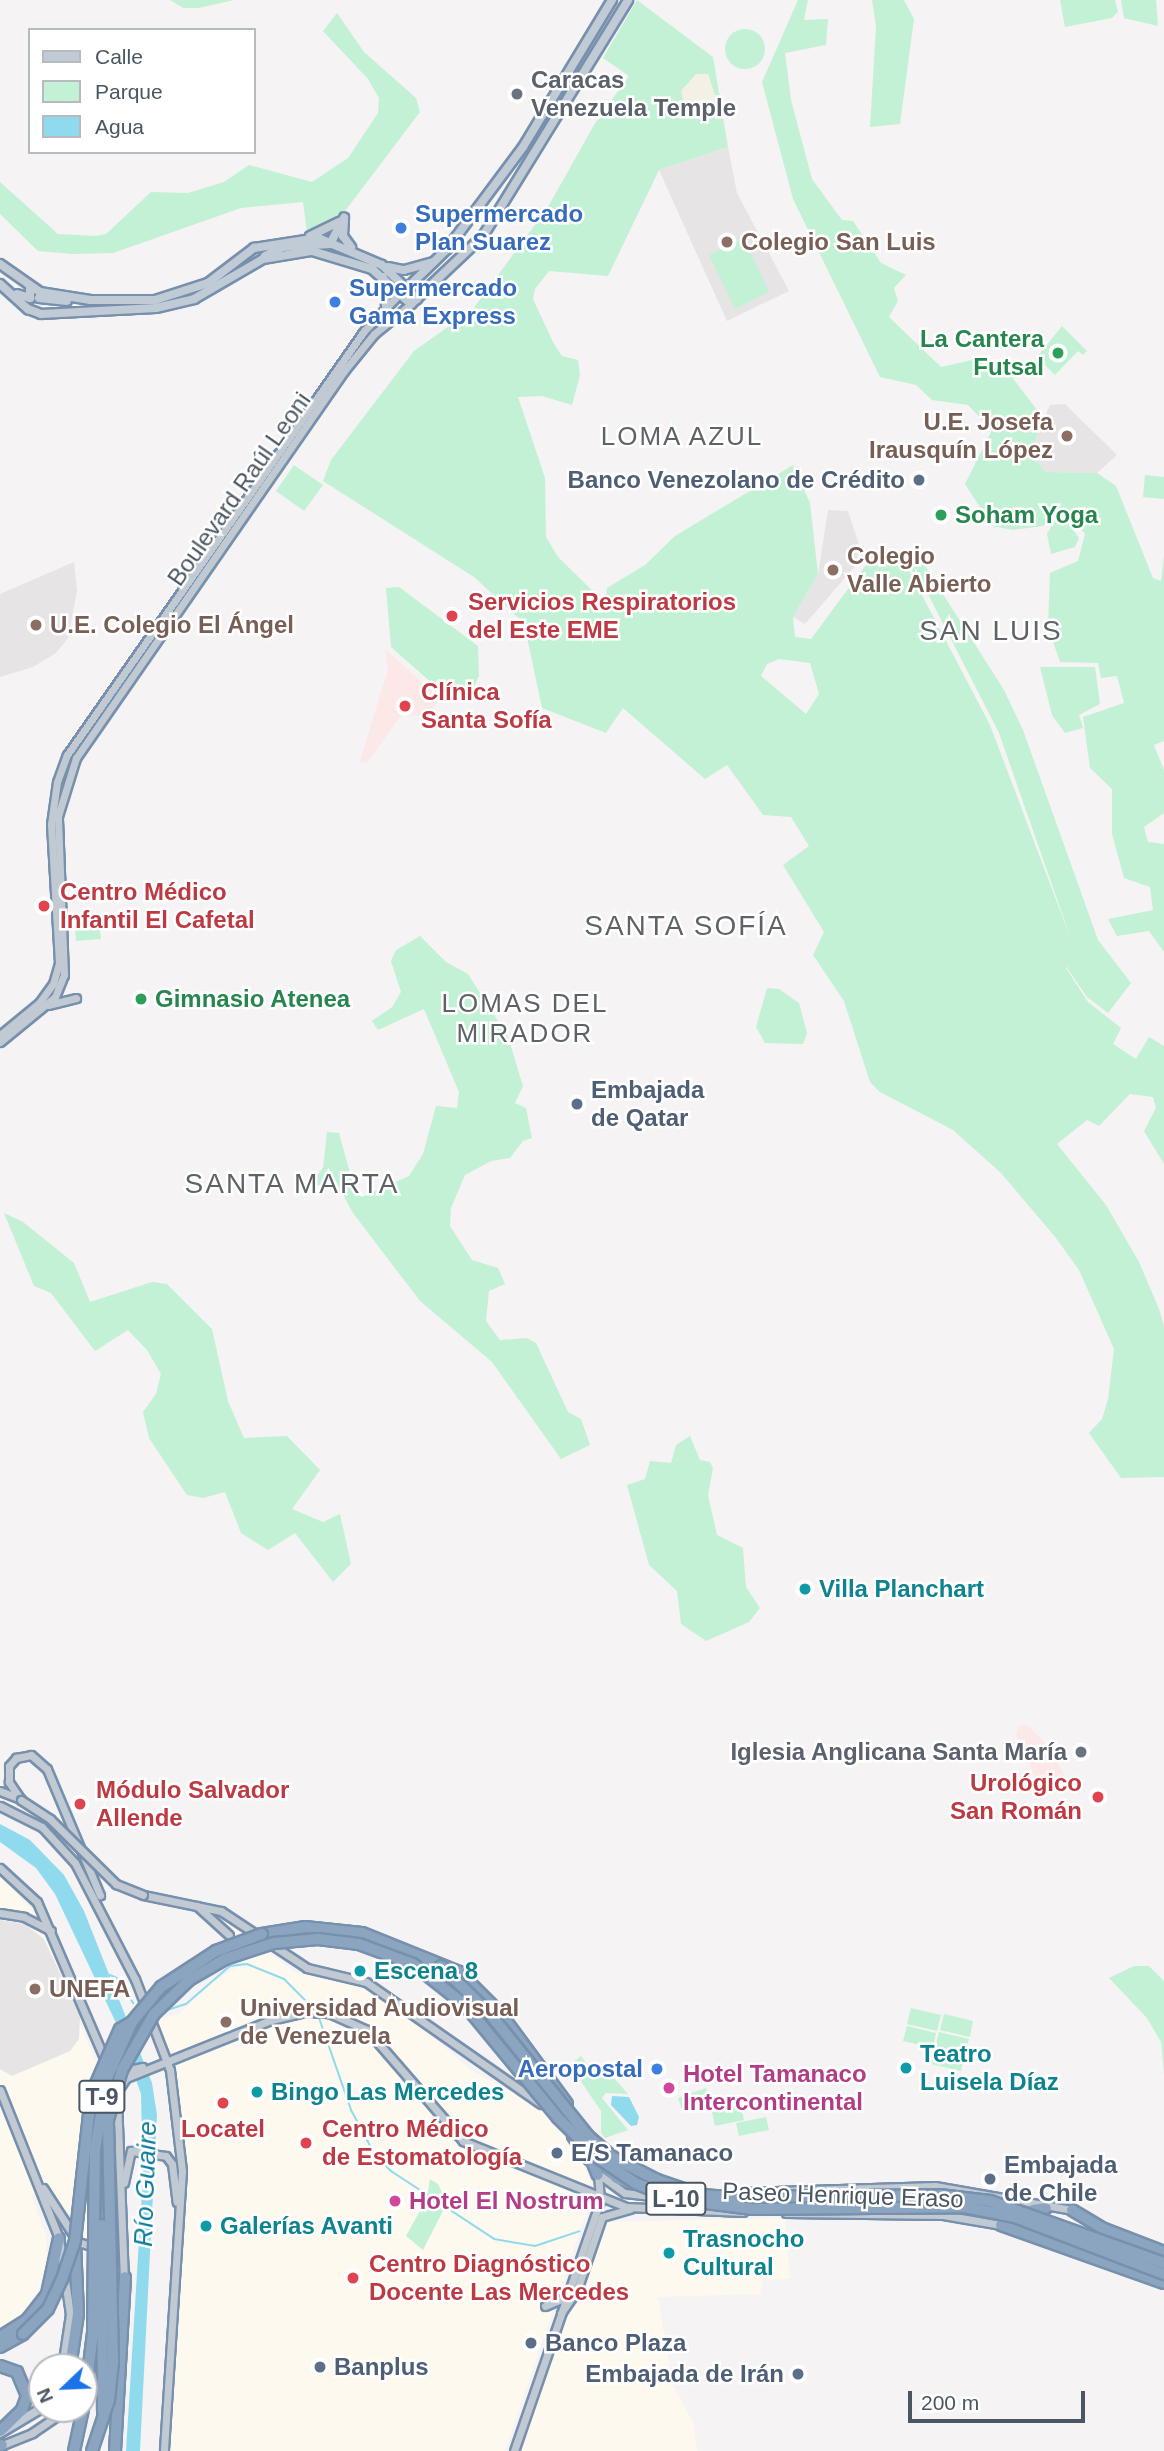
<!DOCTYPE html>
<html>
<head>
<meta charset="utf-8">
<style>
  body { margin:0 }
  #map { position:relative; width:1164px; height:2451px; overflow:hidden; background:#f5f3f3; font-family:Arial,sans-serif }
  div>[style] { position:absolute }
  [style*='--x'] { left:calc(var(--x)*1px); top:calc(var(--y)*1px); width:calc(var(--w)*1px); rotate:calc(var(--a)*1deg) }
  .commercial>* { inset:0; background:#fdf9ef }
  .education>* { inset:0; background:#e6e4e5 }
  .medical>* { inset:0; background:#fce8e6 }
  .green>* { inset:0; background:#c3f1d5 }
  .round { border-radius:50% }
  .sand>* { inset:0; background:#f5f0e5 }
  .water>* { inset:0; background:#90daee }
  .stream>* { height:2px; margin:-1px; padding:0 1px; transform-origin:1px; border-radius:1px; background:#90daee }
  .roads { filter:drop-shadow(2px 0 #7690ad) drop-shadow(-2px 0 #7690ad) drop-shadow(0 2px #7690ad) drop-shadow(0 -2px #7690ad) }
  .tertiary>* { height:7px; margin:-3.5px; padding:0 3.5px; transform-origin:3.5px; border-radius:3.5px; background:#c1cad2 }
  .secondary>* { height:8px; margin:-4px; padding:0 4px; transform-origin:4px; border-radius:4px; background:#c1cbd6 }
  .motorway>* { height:10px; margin:-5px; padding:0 5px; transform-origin:5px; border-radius:5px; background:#8ba5c1 }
  .bridges { filter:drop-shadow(2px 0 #7690ad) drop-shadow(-2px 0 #7690ad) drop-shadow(0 2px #7690ad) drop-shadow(0 -2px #7690ad) }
  .tertiary-bridge>* { height:7px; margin:-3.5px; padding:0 3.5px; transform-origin:3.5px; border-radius:3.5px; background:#c1cad2 }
  .motorway-bridge>* { height:10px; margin:-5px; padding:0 5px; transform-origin:5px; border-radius:5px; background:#8ba5c1 }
  .dots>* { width:19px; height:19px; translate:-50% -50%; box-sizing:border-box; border:4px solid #fff; border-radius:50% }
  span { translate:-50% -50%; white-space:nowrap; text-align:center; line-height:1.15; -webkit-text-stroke:5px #fff; paint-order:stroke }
  .shield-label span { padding:2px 5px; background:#fff; border:2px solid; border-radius:5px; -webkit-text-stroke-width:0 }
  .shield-label { font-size:23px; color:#4a5661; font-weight:700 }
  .worship-label { font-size:24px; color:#5b616d; font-weight:700 }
  .left { translate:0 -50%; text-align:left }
  .right { translate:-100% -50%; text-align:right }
  .shop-label { font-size:24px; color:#366cbe; font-weight:700 }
  .education-label { font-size:24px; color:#785e54; font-weight:700 }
  .leisure-label { font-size:24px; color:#27864d; font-weight:700 }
  .service-label { font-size:24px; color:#4e5e75; font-weight:700 }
  .street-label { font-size:24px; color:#4a5661 }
  .health-label { font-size:24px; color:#be3a42; font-weight:700 }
  .culture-label { font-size:24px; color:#0d838f; font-weight:700 }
  .hotel-label { font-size:24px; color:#b23c85; font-weight:700 }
  .neighbourhood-label { font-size:26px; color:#5f6368; letter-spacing:2px }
  .water-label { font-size:26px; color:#0c7c9b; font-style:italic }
  .quarter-label { font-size:28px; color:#5f6368; letter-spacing:2px }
  .legend { position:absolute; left:28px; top:28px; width:228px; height:126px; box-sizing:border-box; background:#fff; border:2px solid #b7bbc0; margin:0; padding:9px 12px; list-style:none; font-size:21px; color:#4a5661 }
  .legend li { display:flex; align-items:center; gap:14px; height:35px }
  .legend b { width:35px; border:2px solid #b7bbc0 }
  .north { position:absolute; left:28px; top:2353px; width:70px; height:70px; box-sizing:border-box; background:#fff; border:2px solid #b7bbc0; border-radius:50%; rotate:247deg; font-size:19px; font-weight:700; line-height:28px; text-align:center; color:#4a5661 }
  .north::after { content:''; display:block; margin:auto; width:24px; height:32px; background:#1a73e8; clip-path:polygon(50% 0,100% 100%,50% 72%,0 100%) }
  .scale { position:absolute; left:908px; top:2391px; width:177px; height:32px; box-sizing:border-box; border:4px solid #4a5661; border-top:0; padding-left:9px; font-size:21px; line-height:24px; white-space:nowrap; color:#4a5661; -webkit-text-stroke:5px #fff; paint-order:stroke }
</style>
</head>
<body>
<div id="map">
  <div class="commercial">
    <i style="clip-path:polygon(0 1875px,38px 1918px,96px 2063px,97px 2240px,76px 2237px,43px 2190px,31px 2195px,46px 2236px,47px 2267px,34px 2302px,0 2332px)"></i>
    <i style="clip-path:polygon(224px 1919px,295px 1972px,357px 1983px,398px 2007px,472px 2071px,538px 2106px,579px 2153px,590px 2180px,591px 2199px,505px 2451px,166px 2451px,185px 2144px,172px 2065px,153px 2020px,179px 2014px,212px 1983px,242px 1964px)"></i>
    <i style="clip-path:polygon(785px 2218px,790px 2279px,763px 2280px,760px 2294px,658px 2297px,673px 2385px,693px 2422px,697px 2451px,516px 2451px,604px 2222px)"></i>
  </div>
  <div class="education">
    <i style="clip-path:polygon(728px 147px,737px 193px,789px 291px,727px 321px,659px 170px)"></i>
    <i style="clip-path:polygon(1065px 404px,1117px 455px,1097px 473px,1046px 472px,1030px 454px,1050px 405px)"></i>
    <i style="clip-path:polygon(828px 510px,848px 511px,863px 557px,805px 624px,793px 617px,818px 574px)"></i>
    <i style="clip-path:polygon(74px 562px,77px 591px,68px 638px,56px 653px,33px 667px,0 677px,0 594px)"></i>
    <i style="clip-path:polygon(0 1920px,25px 1924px,44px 1939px,80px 2016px,79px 2039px,70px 2051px,12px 2076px,0 2069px)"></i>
  </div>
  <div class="medical">
    <i style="clip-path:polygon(386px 650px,441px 699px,425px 716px,401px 715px,367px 763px,360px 761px,388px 670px)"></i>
    <i style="clip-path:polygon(1027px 1725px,1051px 1749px,1067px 1781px,1063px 1785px,1037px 1781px,1016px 1734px,1019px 1726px)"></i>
  </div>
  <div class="green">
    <i style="clip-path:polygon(170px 0,234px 0,199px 8px,183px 8px)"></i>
    <i style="clip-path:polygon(evenodd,637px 0,713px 57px,728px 147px,659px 170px,608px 276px,549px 271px,535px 289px,533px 299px,554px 344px,562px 356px,578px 360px,580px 375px,572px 405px,542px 396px,518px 397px,545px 478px,546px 537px,558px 557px,605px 603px,607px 588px,645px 565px,675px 536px,793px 465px,810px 503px,818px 574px,793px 617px,795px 637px,811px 639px,874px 554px,903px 559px,990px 725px,1072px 942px,999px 733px,928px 594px,909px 566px,918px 555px,1004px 690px,1023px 730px,1098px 940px,1131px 983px,1108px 1013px,1087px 997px,1067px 968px,1070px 965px,1066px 968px,1088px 1002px,1121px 1028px,1113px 1044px,1136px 1059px,1149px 1037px,1164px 1046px,1164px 1164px,1144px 1131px,1156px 1108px,1153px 1097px,1130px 1094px,1099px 1126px,1087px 1120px,1057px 1144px,1106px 1205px,1139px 1262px,1159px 1309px,1164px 1326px,1164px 1477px,1121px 1478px,1089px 1433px,1102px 1419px,1108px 1399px,1114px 1349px,1079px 1270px,1056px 1238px,1001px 1173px,953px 1130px,880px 1092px,870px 1082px,844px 1001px,813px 955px,824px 932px,783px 865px,809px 846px,791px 817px,763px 815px,727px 765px,705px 779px,623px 708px,606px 733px,542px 708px,524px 623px,474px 577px,323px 481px,331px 460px,414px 351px,473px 309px,548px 207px,594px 125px,629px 76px,603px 58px,637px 0,779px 659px,810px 663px,819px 694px,806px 714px,761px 676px,767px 664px,779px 659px)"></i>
    <i style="clip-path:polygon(798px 0,808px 0,804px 20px,828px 19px,826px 45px,785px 53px,791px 100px,812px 179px,842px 220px,853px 221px,881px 263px,906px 275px,894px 288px,898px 301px,889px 317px,941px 367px,981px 358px,1005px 368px,1044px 419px,1030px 454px,1046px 472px,1097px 473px,1116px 486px,1153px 578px,1161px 581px,1164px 555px,1164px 741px,1154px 745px,1164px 770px,1164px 813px,1144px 827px,1148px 842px,1164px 844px,1164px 952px,1149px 931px,1117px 936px,1108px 919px,1153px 910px,1150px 887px,1124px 878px,1112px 834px,1112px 789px,1090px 768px,1083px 717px,1124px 703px,1117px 676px,1101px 678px,1098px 663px,1060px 662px,1048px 627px,1050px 573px,1078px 561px,1085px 534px,1064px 507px,1043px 526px,1013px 530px,992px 526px,965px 484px,992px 430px,968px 405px,932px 400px,916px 385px,880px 377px,793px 199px,762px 82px)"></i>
    <i style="clip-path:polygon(872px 0,904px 0,914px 19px,900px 124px,870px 127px,876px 26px)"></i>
    <i style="clip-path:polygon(1060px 0,1115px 0,1118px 12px,1112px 18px,1065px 27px)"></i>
    <i style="clip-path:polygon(1121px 0,1156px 0,1158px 26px,1124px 18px)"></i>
    <i style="clip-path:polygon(337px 13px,364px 52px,416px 98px,420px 112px,342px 215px,325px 226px,307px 233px,303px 202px,241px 208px,113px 253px,72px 254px,38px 251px,0 214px,0 182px,58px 234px,96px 236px,106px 234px,151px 192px,188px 193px,224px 182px,249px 165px,312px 182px,348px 158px,378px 113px,379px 98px,368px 79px,323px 31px)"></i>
    <i class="round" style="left:725px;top:29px;width:40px;height:40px"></i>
    <i style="clip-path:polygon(744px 238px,769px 292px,735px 309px,709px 255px)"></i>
    <i style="clip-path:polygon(1062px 326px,1087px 351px,1083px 355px,1078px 351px,1055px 375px,1037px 357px)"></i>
    <i style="clip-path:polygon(294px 465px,323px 485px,304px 511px,276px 491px)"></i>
    <i style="clip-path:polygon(1145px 475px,1164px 477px,1164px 499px,1143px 497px)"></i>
    <i style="clip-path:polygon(1060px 512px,1079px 538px,1075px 547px,1051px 554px,1047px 534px)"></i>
    <i style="clip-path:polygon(399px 587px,478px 646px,479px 676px,469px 697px,450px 699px,391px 647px,386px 588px)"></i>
    <i style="clip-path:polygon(1040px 667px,1095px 667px,1100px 704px,1079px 715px,1083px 728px,1065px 733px,1052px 715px)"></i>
    <i style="clip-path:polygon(99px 924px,101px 939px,76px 941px,75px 926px)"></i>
    <i style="clip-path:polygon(420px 936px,446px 962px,468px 974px,508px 1037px,523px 1086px,515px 1103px,526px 1108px,532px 1138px,523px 1141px,510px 1158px,491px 1161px,465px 1175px,451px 1208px,450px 1226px,472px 1260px,498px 1268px,505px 1284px,489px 1291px,486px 1321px,500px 1340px,527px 1338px,536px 1343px,568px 1412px,581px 1419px,590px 1445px,561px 1459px,492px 1362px,420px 1301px,353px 1213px,334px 1178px,315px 1187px,312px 1182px,323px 1168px,327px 1132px,339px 1133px,355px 1191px,362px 1197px,409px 1176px,423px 1154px,436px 1106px,457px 1108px,459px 1092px,424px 1009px,378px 1030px,372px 1021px,392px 1007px,401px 992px,391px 961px,396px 950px)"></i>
    <i style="clip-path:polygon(767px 988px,779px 989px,799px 1003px,807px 1033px,803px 1044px,765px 1043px,756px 1027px)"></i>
    <i style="clip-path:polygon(4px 1213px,23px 1222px,74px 1263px,90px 1302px,152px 1282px,167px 1284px,212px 1329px,228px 1401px,244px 1438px,287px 1436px,320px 1470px,292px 1509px,323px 1522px,340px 1514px,351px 1564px,333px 1582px,295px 1533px,268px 1550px,241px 1533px,225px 1492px,203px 1498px,187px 1495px,149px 1438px,143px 1412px,156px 1394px,161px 1374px,147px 1350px,128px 1330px,95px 1351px,51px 1293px,34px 1286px)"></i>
    <i style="clip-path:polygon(690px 1436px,700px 1460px,710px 1462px,713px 1468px,708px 1495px,717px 1535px,743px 1548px,746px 1587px,760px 1608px,749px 1622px,706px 1641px,681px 1624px,677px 1591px,649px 1565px,627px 1485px,645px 1479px,650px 1461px,671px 1463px,676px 1445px)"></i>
    <i style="clip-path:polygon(1134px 1966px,1149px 1966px,1164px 1981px,1164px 2074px,1161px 2042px,1147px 2018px,1109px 1978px)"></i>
    <i style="clip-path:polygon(911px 2008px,941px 2015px,937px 2031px,907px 2024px)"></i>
    <i style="clip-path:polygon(944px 2014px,973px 2021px,970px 2037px,940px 2030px)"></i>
    <i style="clip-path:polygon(907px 2026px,936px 2033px,933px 2048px,903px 2041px)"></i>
    <i style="clip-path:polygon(939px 2032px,969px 2039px,965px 2054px,935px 2047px)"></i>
    <i style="clip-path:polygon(935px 2049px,964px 2056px,961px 2071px,931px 2064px)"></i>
    <i style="clip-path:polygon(581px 2056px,595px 2076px,615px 2079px,628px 2094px,606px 2093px,602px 2098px,628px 2130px,605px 2138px,601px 2133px,601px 2111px,570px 2065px)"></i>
    <i style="clip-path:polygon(706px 2088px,711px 2101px,683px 2112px,678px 2098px)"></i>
    <i style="clip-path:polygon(741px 2106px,744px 2120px,715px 2126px,712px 2112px)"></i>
    <i style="clip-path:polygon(766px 2117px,769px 2130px,739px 2136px,736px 2123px)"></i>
    <i style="clip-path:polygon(430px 2179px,438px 2184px,447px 2203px,423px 2250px,406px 2236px,427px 2198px)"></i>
  </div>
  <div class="sand">
    <i style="clip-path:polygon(696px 74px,708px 74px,717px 101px,685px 108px,681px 91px)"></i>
  </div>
  <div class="water">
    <i style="clip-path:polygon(0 1824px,30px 1840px,64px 1875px,84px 1911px,152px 2083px,157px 2115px,140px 2451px,126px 2451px,143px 2176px,141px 2094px,117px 2025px,55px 1894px,36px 1868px,0 1842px)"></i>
    <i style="clip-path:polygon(612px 2096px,629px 2097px,639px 2117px,637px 2125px,631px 2126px,611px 2105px)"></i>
  </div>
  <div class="stream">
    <i style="--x:110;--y:1975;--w:8;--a:23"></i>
    <i style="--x:117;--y:1978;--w:30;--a:57"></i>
    <i style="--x:161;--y:2012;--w:26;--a:-18"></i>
    <i style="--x:186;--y:2004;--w:58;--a:-40.8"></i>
    <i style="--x:230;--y:1966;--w:17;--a:-7"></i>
    <i style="--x:247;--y:1964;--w:40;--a:22"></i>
    <i style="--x:284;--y:1979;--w:44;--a:45"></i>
    <i style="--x:318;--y:2015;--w:101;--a:70.8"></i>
    <i style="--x:351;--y:2110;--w:51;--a:61.9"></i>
    <i style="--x:375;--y:2155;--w:23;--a:45"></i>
    <i style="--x:391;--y:2171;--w:123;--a:33.4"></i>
    <i style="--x:494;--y:2239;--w:42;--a:9.7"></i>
    <i style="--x:535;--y:2246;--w:47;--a:-18.4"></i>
  </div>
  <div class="roads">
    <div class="tertiary">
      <i style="--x:48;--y:1005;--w:29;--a:-14"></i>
      <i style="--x:0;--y:1035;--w:50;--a:-39.4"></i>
      <i style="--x:39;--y:1003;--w:24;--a:-54"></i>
      <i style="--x:53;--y:984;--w:22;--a:-74"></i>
      <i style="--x:59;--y:963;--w:139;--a:-93.3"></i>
      <i style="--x:51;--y:824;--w:42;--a:-81.9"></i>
      <i style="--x:57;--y:782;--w:29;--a:-70"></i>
      <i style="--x:67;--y:755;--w:518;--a:-54.99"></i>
      <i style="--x:364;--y:331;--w:54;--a:-46.5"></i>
      <i style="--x:0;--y:1042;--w:71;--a:-39.3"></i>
      <i style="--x:55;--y:997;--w:24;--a:-68"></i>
      <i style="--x:64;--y:975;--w:159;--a:-92.2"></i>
      <i style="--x:58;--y:816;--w:61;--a:-72.8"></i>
      <i style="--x:76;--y:758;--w:471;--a:-55.3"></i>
      <i style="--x:344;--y:371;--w:48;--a:-51"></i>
      <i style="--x:374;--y:334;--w:48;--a:-39"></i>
      <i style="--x:0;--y:1791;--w:22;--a:21"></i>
      <i style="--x:21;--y:1800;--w:22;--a:-124"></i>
      <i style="--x:9;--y:1782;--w:16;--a:-90"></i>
      <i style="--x:9;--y:1766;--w:11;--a:-49"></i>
      <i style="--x:16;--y:1758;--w:15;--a:-11"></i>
      <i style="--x:31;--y:1755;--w:21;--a:41"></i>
      <i style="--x:47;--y:1769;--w:137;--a:67.2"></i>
      <i style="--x:0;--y:1806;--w:47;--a:26.6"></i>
      <i style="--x:42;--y:1827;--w:49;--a:47.5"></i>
      <i style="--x:75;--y:1863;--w:131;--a:62.7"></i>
      <i style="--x:135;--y:1979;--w:97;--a:69"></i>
      <i style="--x:170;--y:2070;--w:102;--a:83.2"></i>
      <i style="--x:182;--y:2171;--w:281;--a:93.7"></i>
      <i style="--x:0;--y:1868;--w:50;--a:42.6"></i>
      <i style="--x:37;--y:1902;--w:174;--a:66.7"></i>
      <i style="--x:143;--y:1895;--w:80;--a:11.6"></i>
      <i style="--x:221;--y:1911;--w:103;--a:33.5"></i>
      <i style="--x:307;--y:1968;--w:61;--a:13.3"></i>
      <i style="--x:366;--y:1982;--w:213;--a:34.9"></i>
      <i style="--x:197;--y:1906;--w:43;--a:42.2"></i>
      <i style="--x:0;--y:1913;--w:24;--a:9"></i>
      <i style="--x:24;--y:1917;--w:30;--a:27"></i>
      <i style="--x:108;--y:2067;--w:10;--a:37"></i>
      <i style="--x:116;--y:2073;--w:27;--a:-13"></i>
      <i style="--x:109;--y:2073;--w:26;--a:72"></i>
      <i style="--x:117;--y:2098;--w:183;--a:87.8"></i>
      <i style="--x:120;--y:2087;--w:11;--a:-56"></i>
      <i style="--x:126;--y:2078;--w:156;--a:-21.8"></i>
      <i style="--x:271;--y:2020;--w:37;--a:-13"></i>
      <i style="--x:307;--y:2012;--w:22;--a:3"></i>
      <i style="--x:329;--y:2013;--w:42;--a:24.1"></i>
      <i style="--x:367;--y:2030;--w:147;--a:49.1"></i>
      <i style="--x:463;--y:2141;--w:176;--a:22"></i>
      <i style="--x:626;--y:2207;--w:117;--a:2.4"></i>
      <i style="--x:0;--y:2090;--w:159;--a:68.3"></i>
      <i style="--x:59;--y:2238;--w:77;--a:81.8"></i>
      <i style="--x:70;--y:2314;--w:54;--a:98.6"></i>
      <i style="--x:571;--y:2136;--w:29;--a:55"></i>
      <i style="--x:597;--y:2173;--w:34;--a:36"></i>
      <i style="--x:625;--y:2193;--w:43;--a:6.6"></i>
      <i style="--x:124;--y:2183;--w:33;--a:-78"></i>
      <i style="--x:131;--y:2151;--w:35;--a:8"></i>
      <i style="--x:166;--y:2156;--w:10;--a:53"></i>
      <i style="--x:172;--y:2164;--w:38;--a:83"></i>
      <i style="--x:43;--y:2188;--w:64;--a:57.1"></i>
      <i style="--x:78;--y:2242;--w:21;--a:17"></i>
      <i style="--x:743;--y:2192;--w:192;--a:-1.8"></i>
      <i style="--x:935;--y:2186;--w:139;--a:9.9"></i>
      <i style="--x:786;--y:2213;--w:157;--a:0.7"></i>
      <i style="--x:943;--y:2215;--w:59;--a:9.8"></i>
      <i style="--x:1001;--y:2225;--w:16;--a:-7"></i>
      <i style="--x:1017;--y:2223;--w:8;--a:-40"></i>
      <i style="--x:545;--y:2306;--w:21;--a:-23"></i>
      <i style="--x:561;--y:2313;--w:28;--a:-55"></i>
      <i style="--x:577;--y:2290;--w:77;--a:-71.1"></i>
      <i style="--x:602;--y:2217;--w:29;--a:-16"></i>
      <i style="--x:87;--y:2388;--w:47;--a:-60.7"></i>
      <i style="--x:0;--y:2446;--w:35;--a:-22"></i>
      <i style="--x:32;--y:2433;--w:42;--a:-34.4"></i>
      <i style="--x:514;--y:2451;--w:264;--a:-71"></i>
      <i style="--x:600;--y:2201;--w:26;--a:-94"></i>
    </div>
    <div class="secondary">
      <i style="--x:344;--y:221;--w:15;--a:94"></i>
      <i style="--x:343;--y:236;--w:14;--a:54"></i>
      <i style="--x:310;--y:236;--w:32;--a:-26"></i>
      <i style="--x:265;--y:256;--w:20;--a:-27"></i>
      <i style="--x:283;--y:247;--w:47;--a:-3.7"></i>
      <i style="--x:330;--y:244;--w:30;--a:-62"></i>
      <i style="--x:0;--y:264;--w:49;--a:35"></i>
      <i style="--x:40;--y:292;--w:51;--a:9.1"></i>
      <i style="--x:90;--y:300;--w:65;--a:0"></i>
      <i style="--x:155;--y:300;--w:56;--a:-17.8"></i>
      <i style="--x:208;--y:283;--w:58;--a:-37.3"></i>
      <i style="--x:254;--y:248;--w:65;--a:-8.9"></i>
      <i style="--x:318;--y:238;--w:69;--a:22.9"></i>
      <i style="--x:382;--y:265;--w:49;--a:44.2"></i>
      <i style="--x:388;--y:267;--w:16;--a:11"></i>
      <i style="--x:404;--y:270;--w:30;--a:-15"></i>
      <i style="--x:383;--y:277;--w:29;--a:84"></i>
      <i style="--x:0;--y:284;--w:38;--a:42"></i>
      <i style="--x:28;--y:309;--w:14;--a:21"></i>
      <i style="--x:41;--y:314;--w:115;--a:-3"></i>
      <i style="--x:156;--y:308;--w:39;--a:-13"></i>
      <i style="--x:194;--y:299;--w:80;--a:-30.1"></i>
      <i style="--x:263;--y:259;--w:50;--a:-9.3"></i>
      <i style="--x:312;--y:251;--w:63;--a:16.7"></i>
      <i style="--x:372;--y:269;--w:52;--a:41.9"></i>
      <i style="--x:411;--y:304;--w:99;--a:-43.4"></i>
      <i style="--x:483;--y:236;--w:277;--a:-58.4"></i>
      <i style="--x:404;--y:291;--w:60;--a:-44.3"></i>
      <i style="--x:447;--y:249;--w:127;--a:-53.3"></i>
      <i style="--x:523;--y:147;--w:172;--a:-58.8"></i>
      <i style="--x:17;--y:294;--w:14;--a:17"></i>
      <i style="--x:30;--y:298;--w:12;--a:-90"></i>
      <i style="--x:39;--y:298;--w:28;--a:6"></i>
      <i style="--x:0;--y:2433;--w:49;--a:-30.8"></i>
    </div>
    <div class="motorway">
      <i style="--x:262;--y:1934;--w:44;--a:-9.2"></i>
      <i style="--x:305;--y:1927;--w:57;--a:6"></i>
      <i style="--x:362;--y:1933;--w:105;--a:21.9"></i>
      <i style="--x:459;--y:1972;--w:58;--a:45"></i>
      <i style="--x:500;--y:2013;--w:113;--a:53.6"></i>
      <i style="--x:586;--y:2146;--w:31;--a:68"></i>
      <i style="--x:596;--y:2158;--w:29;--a:44"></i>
      <i style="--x:617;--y:2178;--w:22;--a:22"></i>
      <i style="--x:659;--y:2191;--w:31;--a:7"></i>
      <i style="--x:1072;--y:2210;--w:37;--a:31"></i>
      <i style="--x:1104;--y:2229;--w:64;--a:21"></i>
      <i style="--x:1027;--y:2222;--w:13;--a:-63"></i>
      <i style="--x:1033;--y:2210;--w:13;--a:-9"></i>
      <i style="--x:102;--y:2225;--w:97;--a:-87.6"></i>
      <i style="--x:1001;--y:2225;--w:173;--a:19.6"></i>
      <i style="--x:0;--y:2337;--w:32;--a:-32"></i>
      <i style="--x:27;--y:2320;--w:33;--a:-52"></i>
      <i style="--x:47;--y:2294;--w:57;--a:-77.9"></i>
      <i style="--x:0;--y:2347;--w:26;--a:-29"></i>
      <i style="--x:0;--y:2366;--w:18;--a:19"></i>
      <i style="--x:17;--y:2372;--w:26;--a:67"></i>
      <i style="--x:27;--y:2396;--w:15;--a:110"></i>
      <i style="--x:22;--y:2410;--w:30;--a:136"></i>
      <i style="--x:70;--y:2367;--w:54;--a:-81.4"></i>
      <i style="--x:78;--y:2314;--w:72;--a:-92.4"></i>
      <i style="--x:0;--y:2446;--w:2;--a:-27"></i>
      <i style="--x:74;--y:2451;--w:43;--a:-77.9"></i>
      <i style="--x:115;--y:2451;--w:174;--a:-86.7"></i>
    </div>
  </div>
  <div class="bridges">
    <div class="tertiary-bridge">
      <i style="--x:21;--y:1800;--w:35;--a:33"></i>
      <i style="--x:50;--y:1819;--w:93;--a:44.6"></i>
      <i style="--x:116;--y:1884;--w:29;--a:22"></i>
    </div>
    <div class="motorway-bridge">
      <i style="--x:441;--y:1966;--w:69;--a:44.4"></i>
      <i style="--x:490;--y:2014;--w:156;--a:51.2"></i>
      <i style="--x:588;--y:2136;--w:32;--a:41"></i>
      <i style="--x:612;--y:2157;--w:51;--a:27.1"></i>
      <i style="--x:657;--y:2180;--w:46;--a:18.8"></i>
      <i style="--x:701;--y:2195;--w:26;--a:4"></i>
      <i style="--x:727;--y:2197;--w:213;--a:-0.5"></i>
      <i style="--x:940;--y:2195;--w:50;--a:6.8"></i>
      <i style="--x:990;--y:2201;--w:185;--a:19.6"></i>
      <i style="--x:102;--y:2225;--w:187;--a:89.7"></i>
      <i style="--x:23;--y:2334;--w:35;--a:-45"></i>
      <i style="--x:48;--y:2309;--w:33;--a:-65"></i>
      <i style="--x:62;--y:2279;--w:40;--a:-71.1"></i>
      <i style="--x:75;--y:2241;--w:147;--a:-83.7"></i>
      <i style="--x:91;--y:2095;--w:72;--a:-66.3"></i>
      <i style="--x:120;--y:2029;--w:14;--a:-30"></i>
      <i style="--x:84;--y:2405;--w:73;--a:-82.9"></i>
      <i style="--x:93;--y:2333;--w:183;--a:-89.4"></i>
      <i style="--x:95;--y:2150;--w:73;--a:-80.5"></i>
      <i style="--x:107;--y:2078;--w:61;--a:-65.9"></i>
      <i style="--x:132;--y:2022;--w:45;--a:-50.4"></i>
      <i style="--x:161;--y:1987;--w:66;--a:-33.2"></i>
      <i style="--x:216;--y:1951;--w:49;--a:-20.3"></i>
      <i style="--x:92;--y:2451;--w:54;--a:-71.6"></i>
      <i style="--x:109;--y:2400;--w:38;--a:-84"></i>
      <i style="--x:113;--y:2362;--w:242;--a:-91.2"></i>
      <i style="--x:108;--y:2120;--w:52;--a:-74.4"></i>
      <i style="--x:122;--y:2070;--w:64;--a:-60.3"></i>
      <i style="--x:154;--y:2014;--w:49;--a:-44.2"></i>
      <i style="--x:189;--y:1980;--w:42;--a:-30.3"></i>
      <i style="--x:225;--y:1959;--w:52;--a:-18.1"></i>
      <i style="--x:274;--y:1943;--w:44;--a:-5.2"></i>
      <i style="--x:318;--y:1939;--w:41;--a:7"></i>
      <i style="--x:359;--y:1944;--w:58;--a:20.3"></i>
      <i style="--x:413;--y:1964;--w:66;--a:38.3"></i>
      <i style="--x:465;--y:2005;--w:146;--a:50.5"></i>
      <i style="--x:558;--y:2118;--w:59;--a:44.3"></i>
      <i style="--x:600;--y:2159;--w:42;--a:34.4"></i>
      <i style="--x:635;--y:2183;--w:43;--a:21.8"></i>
      <i style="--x:675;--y:2199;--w:78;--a:7.4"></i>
      <i style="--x:752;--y:2209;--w:212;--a:-0.5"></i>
      <i style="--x:964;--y:2207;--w:52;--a:11.1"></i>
      <i style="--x:1015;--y:2217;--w:160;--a:20.9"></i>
    </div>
  </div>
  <div class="dots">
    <i style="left:517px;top:94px;background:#6b7280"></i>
    <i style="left:401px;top:228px;background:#3f7fe0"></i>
    <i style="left:727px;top:242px;background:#8d6e63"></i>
    <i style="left:335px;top:302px;background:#3f7fe0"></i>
    <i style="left:1058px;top:353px;background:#2e9e5b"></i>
    <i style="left:1067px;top:436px;background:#8d6e63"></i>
    <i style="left:919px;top:480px;background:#5c6f8a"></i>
    <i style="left:941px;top:515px;background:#2e9e5b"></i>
    <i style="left:833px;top:570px;background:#8d6e63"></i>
    <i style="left:452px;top:616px;background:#e0444e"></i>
    <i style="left:36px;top:625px;background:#8d6e63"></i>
    <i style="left:405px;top:706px;background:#e0444e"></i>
    <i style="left:44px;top:906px;background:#e0444e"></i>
    <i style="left:141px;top:999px;background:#2e9e5b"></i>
    <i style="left:577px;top:1104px;background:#5c6f8a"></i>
    <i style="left:805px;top:1589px;background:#0f9aa8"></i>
    <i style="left:1081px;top:1752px;background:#6b7280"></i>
    <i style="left:1098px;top:1797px;background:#e0444e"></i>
    <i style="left:80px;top:1804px;background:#e0444e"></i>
    <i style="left:360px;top:1971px;background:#0f9aa8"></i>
    <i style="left:35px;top:1989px;background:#8d6e63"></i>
    <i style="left:226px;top:2022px;background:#8d6e63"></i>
    <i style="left:906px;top:2068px;background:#0f9aa8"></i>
    <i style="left:657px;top:2069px;background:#3f7fe0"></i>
    <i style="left:669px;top:2088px;background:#d1479c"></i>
    <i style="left:257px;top:2092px;background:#0f9aa8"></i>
    <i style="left:223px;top:2103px;background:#e0444e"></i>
    <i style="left:306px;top:2143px;background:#e0444e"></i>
    <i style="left:557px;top:2153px;background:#5c6f8a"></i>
    <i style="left:990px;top:2179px;background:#5c6f8a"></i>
    <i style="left:395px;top:2201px;background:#d1479c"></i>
    <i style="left:206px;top:2226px;background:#0f9aa8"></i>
    <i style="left:669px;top:2253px;background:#0f9aa8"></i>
    <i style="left:353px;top:2278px;background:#e0444e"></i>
    <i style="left:531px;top:2343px;background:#5c6f8a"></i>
    <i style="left:320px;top:2367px;background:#5c6f8a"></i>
    <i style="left:798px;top:2374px;background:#5c6f8a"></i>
  </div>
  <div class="shield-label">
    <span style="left:102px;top:2097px">T-9</span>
    <span style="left:676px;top:2199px">L-10</span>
  </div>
  <div class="worship-label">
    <span class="left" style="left:531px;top:94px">Caracas<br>Venezuela Temple</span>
    <span class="right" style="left:1067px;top:1752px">Iglesia Anglicana Santa María</span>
  </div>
  <div class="shop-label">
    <span class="left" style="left:415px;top:228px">Supermercado<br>Plan Suarez</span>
    <span class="left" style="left:349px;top:302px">Supermercado<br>Gama Express</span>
    <span class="right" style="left:643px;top:2069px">Aeropostal</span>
  </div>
  <div class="education-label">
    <span class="left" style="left:741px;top:242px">Colegio San Luis</span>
    <span class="right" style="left:1053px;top:436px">U.E. Josefa<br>Irausquín López</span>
    <span class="left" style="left:847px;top:570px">Colegio<br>Valle Abierto</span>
    <span class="left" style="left:50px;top:625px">U.E. Colegio El Ángel</span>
    <span class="left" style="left:49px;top:1989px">UNEFA</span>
    <span class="left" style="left:240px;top:2022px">Universidad Audiovisual<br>de Venezuela</span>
  </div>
  <div class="leisure-label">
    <span class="right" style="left:1044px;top:353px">La Cantera<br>Futsal</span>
    <span class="left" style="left:955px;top:515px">Soham Yoga</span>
    <span class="left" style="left:155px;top:999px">Gimnasio Atenea</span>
  </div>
  <div class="service-label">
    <span class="right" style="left:905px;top:480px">Banco Venezolano de Crédito</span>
    <span class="left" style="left:591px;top:1104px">Embajada<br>de Qatar</span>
    <span class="left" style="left:571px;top:2153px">E/S Tamanaco</span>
    <span class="left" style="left:1004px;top:2179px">Embajada<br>de Chile</span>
    <span class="left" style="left:545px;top:2343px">Banco Plaza</span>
    <span class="left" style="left:334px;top:2367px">Banplus</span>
    <span class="right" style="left:784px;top:2374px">Embajada de Irán</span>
  </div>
  <div class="street-label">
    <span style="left:239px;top:489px;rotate:-55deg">Boulevard Raúl Leoni</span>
    <span style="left:843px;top:2195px;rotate:2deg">Paseo Henrique Eraso</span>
  </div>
  <div class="health-label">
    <span class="left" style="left:468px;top:616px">Servicios Respiratorios<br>del Este EME</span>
    <span class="left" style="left:421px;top:706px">Clínica<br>Santa Sofía</span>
    <span class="left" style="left:60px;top:906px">Centro Médico<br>Infantil El Cafetal</span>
    <span class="right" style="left:1082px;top:1797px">Urológico<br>San Román</span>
    <span class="left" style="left:96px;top:1804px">Módulo Salvador<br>Allende</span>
    <span style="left:223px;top:2129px">Locatel</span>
    <span class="left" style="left:322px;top:2143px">Centro Médico<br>de Estomatología</span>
    <span class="left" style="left:369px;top:2278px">Centro Diagnóstico<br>Docente Las Mercedes</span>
  </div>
  <div class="culture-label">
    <span class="left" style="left:819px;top:1589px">Villa Planchart</span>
    <span class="left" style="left:374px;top:1971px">Escena 8</span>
    <span class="left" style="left:920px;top:2068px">Teatro<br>Luisela Díaz</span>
    <span class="left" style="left:271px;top:2092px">Bingo Las Mercedes</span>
    <span class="left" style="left:220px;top:2226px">Galerías Avanti</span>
    <span class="left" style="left:683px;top:2253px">Trasnocho<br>Cultural</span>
  </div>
  <div class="hotel-label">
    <span class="left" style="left:683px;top:2088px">Hotel Tamanaco<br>Intercontinental</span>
    <span class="left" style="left:409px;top:2201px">Hotel El Nostrum</span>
  </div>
  <div class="neighbourhood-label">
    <span style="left:682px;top:437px">LOMA AZUL</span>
    <span style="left:525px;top:1019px">LOMAS DEL<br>MIRADOR</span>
  </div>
  <div class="water-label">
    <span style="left:146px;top:2184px;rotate:-88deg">Río Guaire</span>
  </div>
  <div class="quarter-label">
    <span style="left:991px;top:631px">SAN LUIS</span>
    <span style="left:686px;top:926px">SANTA SOFÍA</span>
    <span style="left:292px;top:1184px">SANTA MARTA</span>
  </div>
  <ul class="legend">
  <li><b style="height:9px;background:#c1cbd6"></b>Calle</li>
  <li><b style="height:19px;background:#c3f1d5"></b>Parque</li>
  <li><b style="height:19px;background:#90daee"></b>Agua</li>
  </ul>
  <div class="north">N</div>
  <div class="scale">200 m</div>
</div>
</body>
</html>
